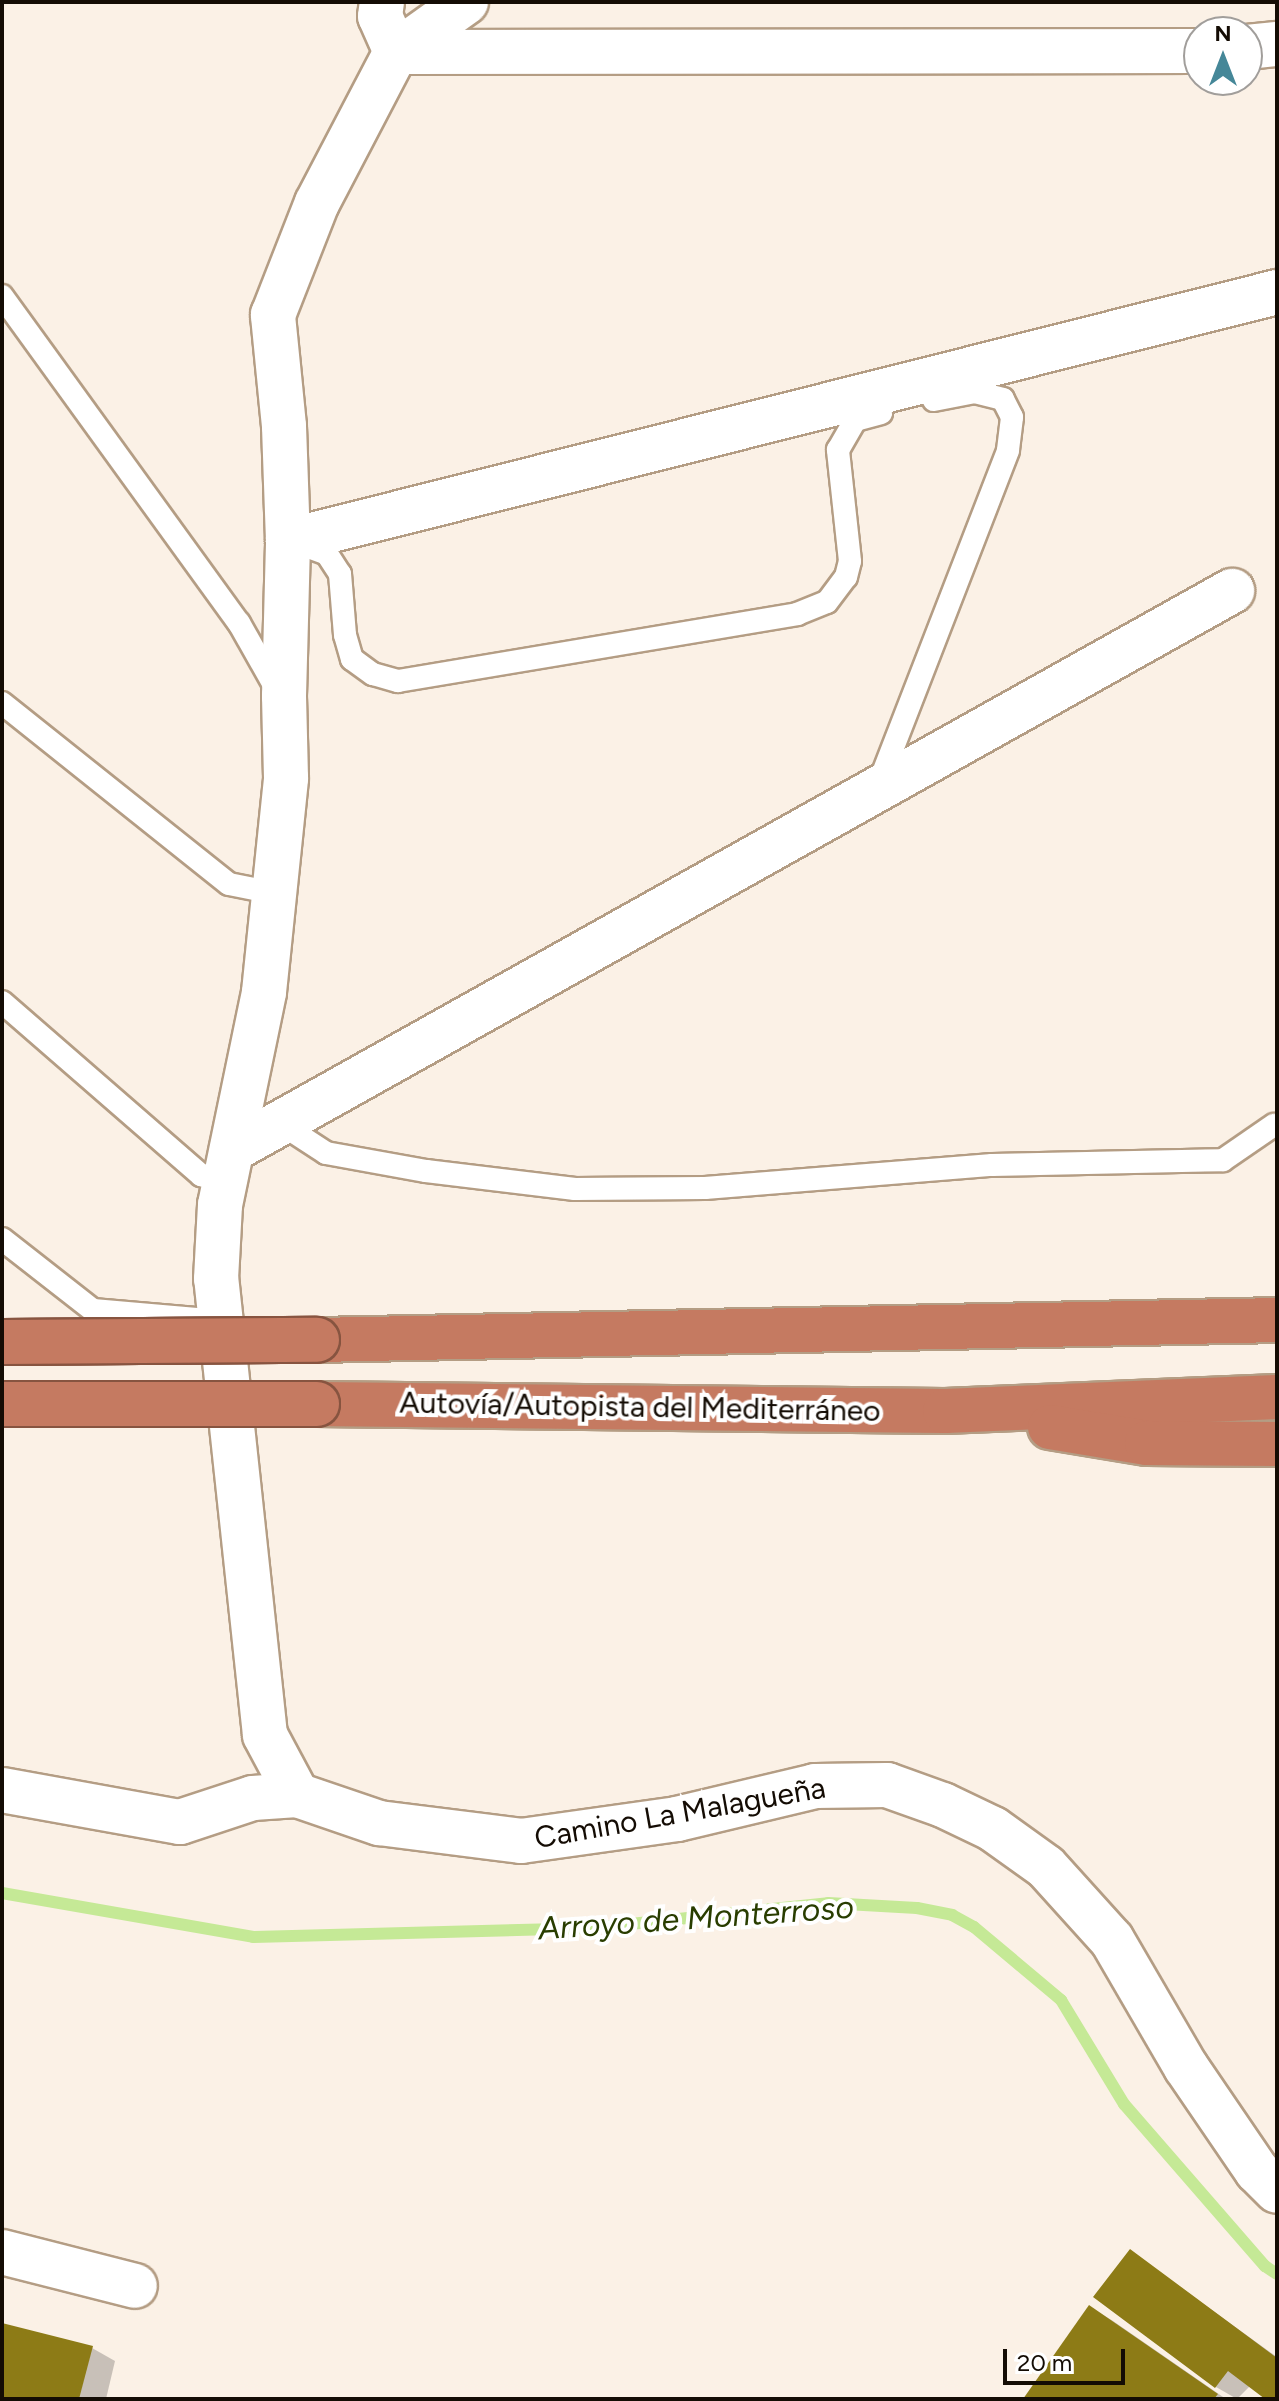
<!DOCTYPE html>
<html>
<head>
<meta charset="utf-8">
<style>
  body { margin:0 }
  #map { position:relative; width:1279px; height:2401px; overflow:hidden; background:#fbf1e6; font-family:Figtree,sans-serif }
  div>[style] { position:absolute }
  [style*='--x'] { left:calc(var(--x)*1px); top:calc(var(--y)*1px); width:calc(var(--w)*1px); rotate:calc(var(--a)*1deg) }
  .shadow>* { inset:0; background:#0003 }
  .stream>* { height:12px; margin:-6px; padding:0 6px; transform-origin:6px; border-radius:6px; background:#c5e996 }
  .building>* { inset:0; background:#8d7b16 }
  .roads { filter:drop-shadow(2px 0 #b49d84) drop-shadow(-2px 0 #b49d84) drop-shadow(0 2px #b49d84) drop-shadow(0 -2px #b49d84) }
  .lane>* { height:22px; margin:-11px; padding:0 11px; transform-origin:11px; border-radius:11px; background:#fff }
  .street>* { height:44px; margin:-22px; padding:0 22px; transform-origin:22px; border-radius:22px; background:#fff }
  .secondary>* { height:44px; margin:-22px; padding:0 22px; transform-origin:22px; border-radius:22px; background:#fff }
  .highway>* { height:44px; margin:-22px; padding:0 22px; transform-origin:22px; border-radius:22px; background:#c57a61 }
  .bridges { filter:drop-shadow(2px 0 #875440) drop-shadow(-2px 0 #875440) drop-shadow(0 2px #875440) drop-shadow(0 -2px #875440) }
  .highway-bridge>* { height:44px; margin:-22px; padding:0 22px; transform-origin:22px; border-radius:22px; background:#c57a61 }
  span { translate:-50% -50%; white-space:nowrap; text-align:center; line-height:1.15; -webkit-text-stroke:8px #fff; paint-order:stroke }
  .street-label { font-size:30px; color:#140c04 }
  .water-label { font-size:32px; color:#293d00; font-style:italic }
  .frame { position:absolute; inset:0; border:4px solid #140c04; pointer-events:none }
  .north { position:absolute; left:1183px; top:16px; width:80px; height:80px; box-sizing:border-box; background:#fff; border:2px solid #a19e9b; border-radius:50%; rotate:0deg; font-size:22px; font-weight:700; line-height:32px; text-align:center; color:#140c04 }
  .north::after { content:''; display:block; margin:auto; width:28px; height:36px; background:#458798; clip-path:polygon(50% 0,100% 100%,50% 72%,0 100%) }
  .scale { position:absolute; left:1003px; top:2349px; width:122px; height:36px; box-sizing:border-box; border:4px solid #140c04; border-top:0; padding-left:10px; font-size:24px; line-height:28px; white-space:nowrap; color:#140c04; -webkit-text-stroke:6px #fff; paint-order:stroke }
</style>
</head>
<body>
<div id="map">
  <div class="shadow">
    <i style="clip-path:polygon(1130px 2251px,1277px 2357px,1277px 2399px,1268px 2399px,1250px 2386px,1237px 2399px,1216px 2387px)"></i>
    <i style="clip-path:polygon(1090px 2307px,1113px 2321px,1226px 2399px,1026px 2399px)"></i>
    <i style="clip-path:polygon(2px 2325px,92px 2348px,115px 2361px,106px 2399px,2px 2399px)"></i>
  </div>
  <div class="stream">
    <i style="--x:2;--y:1893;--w:255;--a:9.9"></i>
    <i style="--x:253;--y:1937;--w:339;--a:-1.5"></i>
    <i style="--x:592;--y:1928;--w:237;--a:-6"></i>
    <i style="--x:828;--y:1903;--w:89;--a:3.2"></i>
    <i style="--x:917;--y:1908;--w:36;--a:11"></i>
    <i style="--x:952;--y:1915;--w:25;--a:29"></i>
    <i style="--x:974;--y:1927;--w:114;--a:40"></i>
    <i style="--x:1061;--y:2000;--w:122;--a:58.8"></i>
    <i style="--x:1124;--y:2104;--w:215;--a:49"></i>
    <i style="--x:1265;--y:2266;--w:14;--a:34"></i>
  </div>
  <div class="building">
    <i style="clip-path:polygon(1130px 2249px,1277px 2358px,1277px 2399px,1265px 2399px,1228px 2371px,1215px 2388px,1093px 2297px)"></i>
    <i style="clip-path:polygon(1089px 2305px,1218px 2394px,1214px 2399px,1023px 2399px)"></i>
    <i style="clip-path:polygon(2px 2323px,93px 2346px,79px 2399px,2px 2399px)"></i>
  </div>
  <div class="roads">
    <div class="lane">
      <i style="--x:2;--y:296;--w:404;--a:54.1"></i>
      <i style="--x:239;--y:623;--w:79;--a:60.5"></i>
      <i style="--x:300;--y:544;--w:29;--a:20"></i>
      <i style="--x:327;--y:554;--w:24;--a:57"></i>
      <i style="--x:340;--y:574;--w:61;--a:85.3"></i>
      <i style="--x:345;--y:635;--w:25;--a:74"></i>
      <i style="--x:352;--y:659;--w:26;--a:36"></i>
      <i style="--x:373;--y:674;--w:26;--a:16"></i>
      <i style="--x:398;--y:681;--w:405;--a:-9.5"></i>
      <i style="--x:797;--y:614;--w:32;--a:-22"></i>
      <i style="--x:827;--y:602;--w:31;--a:-53"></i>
      <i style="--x:846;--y:577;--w:16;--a:-76"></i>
      <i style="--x:850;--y:561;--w:112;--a:-96.2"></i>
      <i style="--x:838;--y:450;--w:34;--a:-60"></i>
      <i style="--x:855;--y:420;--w:27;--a:-15"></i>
      <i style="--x:2;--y:703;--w:290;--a:38.6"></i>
      <i style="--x:229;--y:884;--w:46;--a:11.3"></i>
      <i style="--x:878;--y:786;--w:360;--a:-68.8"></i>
      <i style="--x:1008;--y:450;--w:33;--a:-83"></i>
      <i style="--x:1012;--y:417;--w:20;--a:-117"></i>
      <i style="--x:1003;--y:399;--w:29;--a:-166"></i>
      <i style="--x:975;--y:392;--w:42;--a:169"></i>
      <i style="--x:2;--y:1002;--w:264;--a:41"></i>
      <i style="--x:201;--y:1175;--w:25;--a:14"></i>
      <i style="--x:280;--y:1123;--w:55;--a:33.1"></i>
      <i style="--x:326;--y:1153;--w:102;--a:10.2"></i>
      <i style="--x:426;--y:1171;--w:150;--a:6.9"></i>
      <i style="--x:575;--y:1189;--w:130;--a:-0.4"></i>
      <i style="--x:705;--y:1188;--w:288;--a:-4.6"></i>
      <i style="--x:992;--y:1165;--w:231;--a:-1.2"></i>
      <i style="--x:1223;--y:1160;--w:62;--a:-34.5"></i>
      <i style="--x:2;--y:1239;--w:115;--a:38"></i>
      <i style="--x:93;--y:1310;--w:127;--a:5"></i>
    </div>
    <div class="street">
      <i style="--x:466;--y:2;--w:86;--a:144.5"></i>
      <i style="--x:396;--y:52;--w:803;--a:-0.07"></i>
      <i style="--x:1247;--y:47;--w:30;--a:-6"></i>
      <i style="--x:288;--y:541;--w:1020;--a:-14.13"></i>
      <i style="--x:232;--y:1150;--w:1146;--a:-29.21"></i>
      <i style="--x:2;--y:2252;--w:137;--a:14.3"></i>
    </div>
    <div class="secondary">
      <i style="--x:2;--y:1790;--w:181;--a:10.2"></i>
      <i style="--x:180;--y:1822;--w:77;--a:-18.2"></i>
      <i style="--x:253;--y:1798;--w:44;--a:-3.9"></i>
      <i style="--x:297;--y:1795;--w:87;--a:18.9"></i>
      <i style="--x:379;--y:1823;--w:143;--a:7.2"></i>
      <i style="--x:521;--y:1841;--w:158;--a:-8"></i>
      <i style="--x:677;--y:1819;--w:142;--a:-13.4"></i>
      <i style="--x:815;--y:1786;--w:72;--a:-0.8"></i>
      <i style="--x:887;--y:1785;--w:59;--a:19.7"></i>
      <i style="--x:943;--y:1805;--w:55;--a:25.6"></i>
      <i style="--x:993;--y:1829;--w:65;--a:35.6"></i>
      <i style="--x:1046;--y:1867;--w:98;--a:47.9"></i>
      <i style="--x:1112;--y:1940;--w:147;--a:59.8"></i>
      <i style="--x:1186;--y:2067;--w:126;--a:55.7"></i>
      <i style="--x:1257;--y:2171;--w:28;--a:45"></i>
      <i style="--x:297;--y:1795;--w:68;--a:-118.1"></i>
      <i style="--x:265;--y:1735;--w:459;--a:-96.1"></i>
      <i style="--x:216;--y:1279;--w:74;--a:-86.9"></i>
      <i style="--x:220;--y:1205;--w:217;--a:-78.3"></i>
      <i style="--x:264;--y:992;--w:215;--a:-84.1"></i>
      <i style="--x:286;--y:778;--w:82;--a:-91.4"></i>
      <i style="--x:284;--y:696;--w:155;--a:-88.5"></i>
      <i style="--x:288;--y:541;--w:115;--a:-92"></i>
      <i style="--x:284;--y:426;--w:112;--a:-95.7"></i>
      <i style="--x:273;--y:315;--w:120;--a:-68.6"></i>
      <i style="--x:317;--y:203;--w:170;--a:-62.4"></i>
      <i style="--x:396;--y:52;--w:39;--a:-114"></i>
      <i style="--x:380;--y:16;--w:14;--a:-82"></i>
    </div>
    <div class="highway">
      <i style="--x:317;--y:1340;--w:960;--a:-1.19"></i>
      <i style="--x:317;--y:1404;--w:628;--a:0.64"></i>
      <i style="--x:945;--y:1411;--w:332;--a:-2.4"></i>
      <i style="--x:1050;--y:1427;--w:98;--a:9.4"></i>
      <i style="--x:1147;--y:1443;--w:130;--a:0.4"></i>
    </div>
  </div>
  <div class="bridges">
    <div class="highway-bridge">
      <i style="--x:2;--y:1342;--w:315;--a:-0.4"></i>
      <i style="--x:2;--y:1404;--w:315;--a:0"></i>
    </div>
  </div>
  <div class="street-label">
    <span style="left:640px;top:1407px;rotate:1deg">Autovía/Autopista del Mediterráneo</span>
    <span style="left:680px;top:1813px;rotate:-10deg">Camino La Malagueña</span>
  </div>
  <div class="water-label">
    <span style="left:696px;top:1918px;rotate:-4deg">Arroyo de Monterroso</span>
  </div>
  <div class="frame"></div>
  <div class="north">N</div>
  <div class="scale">20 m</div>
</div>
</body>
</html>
